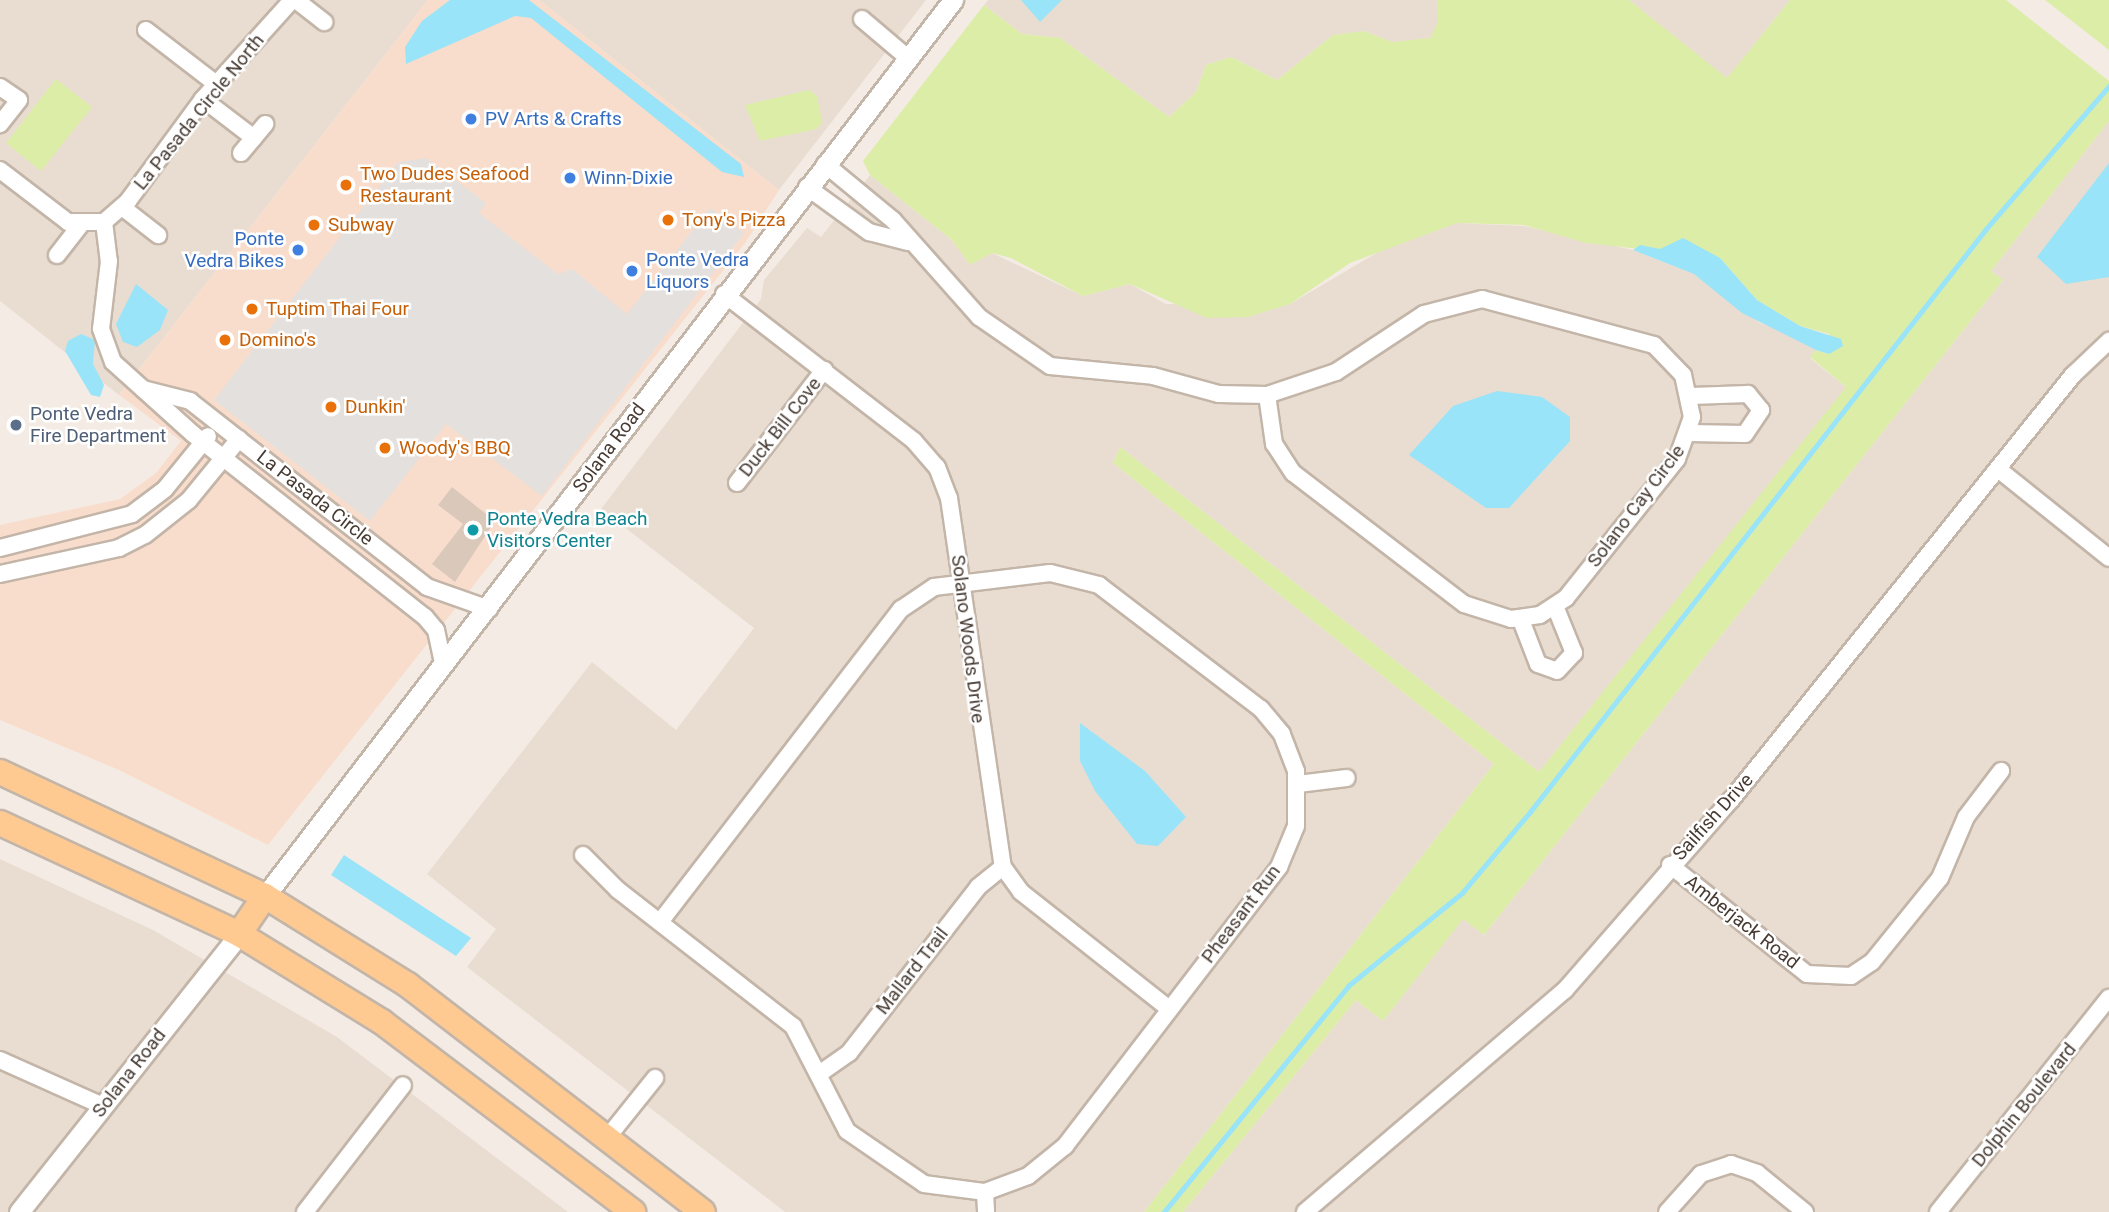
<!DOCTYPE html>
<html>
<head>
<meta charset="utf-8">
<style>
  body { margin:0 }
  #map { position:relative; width:2109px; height:1212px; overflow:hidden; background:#f4ece4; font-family:Roboto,sans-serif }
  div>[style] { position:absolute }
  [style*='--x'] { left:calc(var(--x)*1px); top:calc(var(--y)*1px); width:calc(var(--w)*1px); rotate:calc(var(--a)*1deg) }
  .residential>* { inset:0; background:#e9ddd1 }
  .commercial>* { inset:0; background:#f9ddcc }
  .green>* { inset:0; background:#dceda8 }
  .parking>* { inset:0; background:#e4e0dd }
  .water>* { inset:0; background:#99e4f8 }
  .stream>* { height:4.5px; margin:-2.25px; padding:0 2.25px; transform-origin:2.25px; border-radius:2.25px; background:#99e4f8 }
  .building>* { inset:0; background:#dac8bb }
  .roads { filter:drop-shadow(2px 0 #c3b5a8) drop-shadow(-2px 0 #c3b5a8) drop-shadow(0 2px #c3b5a8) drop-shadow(0 -2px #c3b5a8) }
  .minor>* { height:16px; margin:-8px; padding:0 8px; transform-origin:8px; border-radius:8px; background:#fff }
  .tertiary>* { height:19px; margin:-9.5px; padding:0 9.5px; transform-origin:9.5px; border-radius:9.5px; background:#fff }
  .primary>* { height:24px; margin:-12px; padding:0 12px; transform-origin:12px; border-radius:12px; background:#ffca92 }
  .dots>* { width:19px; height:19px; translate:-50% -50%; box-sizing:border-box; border:4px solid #fff; border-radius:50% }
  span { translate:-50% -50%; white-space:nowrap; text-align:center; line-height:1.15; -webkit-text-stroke:5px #fff; paint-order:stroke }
  .street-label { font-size:19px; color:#473b33 }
  .shop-label { font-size:19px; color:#366cbe }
  .left { translate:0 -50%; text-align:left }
  .right { translate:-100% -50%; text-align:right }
  .food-label { font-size:19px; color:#c56008 }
  .service-label { font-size:19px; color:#4e5e75 }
  .culture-label { font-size:19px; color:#0d838f }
</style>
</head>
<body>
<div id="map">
  <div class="residential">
    <i style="clip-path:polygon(0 0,428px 0,119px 395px,0 301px)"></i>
    <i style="clip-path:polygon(539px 0,926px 0,779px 190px)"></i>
    <i style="clip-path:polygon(988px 0,1437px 0,1439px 22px,1431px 38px,1392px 42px,1364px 31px,1333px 35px,1277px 80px,1231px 57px,1206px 65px,1196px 92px,1169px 117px,1060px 38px,1022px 34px,984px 5px)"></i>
    <i style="clip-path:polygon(1629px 0,1790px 0,1727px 79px)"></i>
    <i style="clip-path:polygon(2109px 121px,2109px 1212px,1183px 1212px,1356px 1000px,1383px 1021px,1463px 918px,1484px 935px,2003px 280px,1991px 271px)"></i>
    <i style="clip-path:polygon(870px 175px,952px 240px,970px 265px,992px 253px,1083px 296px,1130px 284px,1166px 304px,1290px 304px,1395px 242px,1457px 223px,1524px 226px,1633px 250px,1694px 274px,1760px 323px,1801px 337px,1816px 350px,1810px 358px,1847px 388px,1539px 772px,1120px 447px,1113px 463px,1494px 764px,1144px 1212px,785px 1212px,467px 967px,496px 929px,427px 874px,592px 662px,676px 730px,754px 628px,601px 509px,761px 299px,764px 280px,807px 228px,821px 237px)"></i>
    <i style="clip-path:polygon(0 859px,153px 930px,337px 1037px,568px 1212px,0 1212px)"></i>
  </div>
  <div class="commercial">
    <i style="clip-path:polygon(428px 0,539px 0,779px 190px,745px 243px,268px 845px,119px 770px,0 720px,0 525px,120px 499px,156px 473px,181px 441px,119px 395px)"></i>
  </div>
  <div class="green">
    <i style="clip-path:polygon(1437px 0,1629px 0,1727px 78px,1790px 0,2006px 0,2109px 81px,2109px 121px,1991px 271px,2003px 280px,1484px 935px,1463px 919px,1383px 1021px,1356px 1000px,1183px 1212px,1144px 1212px,1494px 764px,1113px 463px,1120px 447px,1539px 772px,1846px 387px,1810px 357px,1816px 350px,1829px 354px,1829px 334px,1800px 326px,1757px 300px,1720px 258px,1586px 243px,1524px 225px,1457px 223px,1350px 263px,1290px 304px,1248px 317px,1207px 318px,1130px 284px,1083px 296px,1011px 258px,992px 253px,970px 265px,952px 240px,870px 175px,863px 161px,984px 5px,1022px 34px,1060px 38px,1169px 117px,1196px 92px,1206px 65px,1231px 57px,1277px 80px,1333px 35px,1364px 31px,1392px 42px,1430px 38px,1438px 22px)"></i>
    <i style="clip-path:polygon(2045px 0,2109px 0,2109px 50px)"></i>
    <i style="clip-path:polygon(56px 79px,92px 107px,41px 171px,6px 143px)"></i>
    <i style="clip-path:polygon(809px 90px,817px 96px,822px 122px,817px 129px,760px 141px,745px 105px)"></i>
  </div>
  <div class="parking">
    <i style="clip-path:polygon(426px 158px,486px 203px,479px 213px,558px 274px,572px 269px,627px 314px,710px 208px,744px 233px,542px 496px,446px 424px,370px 521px,214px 400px,398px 162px)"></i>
  </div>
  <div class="water">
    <i style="clip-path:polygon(450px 0,529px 0,741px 164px,744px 177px,722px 172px,531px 18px,515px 16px,406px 64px,405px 47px,422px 21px)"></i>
    <i style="clip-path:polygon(1021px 0,1062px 0,1040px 22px)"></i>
    <i style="clip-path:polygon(2109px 163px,2109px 277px,2066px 284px,2037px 257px)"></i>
    <i style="clip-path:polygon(1683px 238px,1720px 258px,1757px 300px,1800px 326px,1841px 339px,1843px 346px,1829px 354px,1816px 350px,1742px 313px,1694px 274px,1633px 250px,1640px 245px,1660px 249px)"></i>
    <i style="clip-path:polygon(136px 284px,168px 310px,160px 330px,137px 347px,123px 342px,116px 324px)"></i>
    <i style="clip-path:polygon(81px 334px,95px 340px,93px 364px,104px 385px,100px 397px,91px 395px,65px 351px,68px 341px)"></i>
    <i style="clip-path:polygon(1497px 391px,1542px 397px,1570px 417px,1570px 441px,1509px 508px,1486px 508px,1409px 455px,1453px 406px)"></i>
    <i style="clip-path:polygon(1080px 723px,1145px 771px,1186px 817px,1158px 846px,1137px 844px,1095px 791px,1080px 761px)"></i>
    <i style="clip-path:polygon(344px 855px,471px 938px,456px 956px,331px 875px)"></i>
  </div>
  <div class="stream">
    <i style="--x:1164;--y:1212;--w:291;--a:-50.8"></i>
    <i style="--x:1348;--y:986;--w:147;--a:-39.2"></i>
    <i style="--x:1462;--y:893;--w:106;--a:-50"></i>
    <i style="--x:1530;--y:812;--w:740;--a:-51.97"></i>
    <i style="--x:1986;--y:229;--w:189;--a:-49.3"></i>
  </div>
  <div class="building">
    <i style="clip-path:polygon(452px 487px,495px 521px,455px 582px,432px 564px,463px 524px,438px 505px)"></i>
  </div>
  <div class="roads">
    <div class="minor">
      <i style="--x:296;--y:0;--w:36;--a:38"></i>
      <i style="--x:862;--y:19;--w:60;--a:40.3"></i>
      <i style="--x:146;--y:30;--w:88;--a:37.6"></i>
      <i style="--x:0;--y:87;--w:23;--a:34"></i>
      <i style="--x:19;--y:100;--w:31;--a:128"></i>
      <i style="--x:203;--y:99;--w:64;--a:37.4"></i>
      <i style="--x:241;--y:153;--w:38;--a:-50"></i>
      <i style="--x:825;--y:164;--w:88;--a:39.5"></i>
      <i style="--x:893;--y:220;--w:130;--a:48.4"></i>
      <i style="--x:979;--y:317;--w:86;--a:34.6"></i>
      <i style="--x:1050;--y:366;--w:103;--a:5.5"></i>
      <i style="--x:1153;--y:376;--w:68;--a:15.3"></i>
      <i style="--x:1219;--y:394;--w:48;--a:1.2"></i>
      <i style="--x:1267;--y:395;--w:73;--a:-18.4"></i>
      <i style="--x:1336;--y:372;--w:105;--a:-33.4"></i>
      <i style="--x:1424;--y:314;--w:60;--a:-14.5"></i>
      <i style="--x:1482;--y:299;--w:178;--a:15"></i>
      <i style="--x:1654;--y:345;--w:42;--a:46"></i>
      <i style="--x:1683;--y:375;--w:43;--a:77.9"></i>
      <i style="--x:1692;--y:417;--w:45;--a:109.7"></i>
      <i style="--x:1677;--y:459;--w:178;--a:128.6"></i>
      <i style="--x:1566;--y:598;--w:31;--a:147"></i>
      <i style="--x:1540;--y:615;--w:29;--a:172"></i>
      <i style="--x:1511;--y:619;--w:49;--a:-162.3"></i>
      <i style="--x:1464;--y:604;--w:215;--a:-142.5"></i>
      <i style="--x:1293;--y:473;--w:35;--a:-123"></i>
      <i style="--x:1274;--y:444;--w:49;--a:-98.1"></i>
      <i style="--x:0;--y:170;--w:86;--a:37.4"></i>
      <i style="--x:68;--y:222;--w:36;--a:0"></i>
      <i style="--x:104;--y:222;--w:32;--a:-41"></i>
      <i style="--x:128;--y:201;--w:127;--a:-53.7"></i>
      <i style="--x:203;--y:99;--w:133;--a:-48"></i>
      <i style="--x:807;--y:187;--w:77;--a:36"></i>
      <i style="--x:869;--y:232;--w:40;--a:14.4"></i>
      <i style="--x:122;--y:207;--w:46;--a:37.9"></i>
      <i style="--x:104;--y:222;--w:39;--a:83"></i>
      <i style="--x:109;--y:261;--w:68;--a:96.7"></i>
      <i style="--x:101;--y:329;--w:35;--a:70"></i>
      <i style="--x:113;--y:362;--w:108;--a:42"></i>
      <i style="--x:193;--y:434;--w:295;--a:38.3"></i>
      <i style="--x:425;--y:617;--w:17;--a:50"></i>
      <i style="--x:436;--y:630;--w:35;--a:78"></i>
      <i style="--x:57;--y:255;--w:37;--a:-52"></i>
      <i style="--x:724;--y:294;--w:240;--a:37.7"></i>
      <i style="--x:914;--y:441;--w:35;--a:49"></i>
      <i style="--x:937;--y:467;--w:33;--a:69"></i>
      <i style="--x:949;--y:498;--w:373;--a:81.7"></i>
      <i style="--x:1003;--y:867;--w:31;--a:54"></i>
      <i style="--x:1021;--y:892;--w:189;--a:38.3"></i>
      <i style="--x:143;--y:389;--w:49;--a:14.3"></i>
      <i style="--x:190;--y:401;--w:301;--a:38.1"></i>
      <i style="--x:427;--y:587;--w:66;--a:19.5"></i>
      <i style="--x:1689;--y:433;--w:56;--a:1"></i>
      <i style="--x:1745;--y:434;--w:29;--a:-56"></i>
      <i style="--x:1761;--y:410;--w:21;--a:-129"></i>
      <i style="--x:1748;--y:394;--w:57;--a:178"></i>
      <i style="--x:1998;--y:469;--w:142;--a:38.7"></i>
      <i style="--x:737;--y:483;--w:143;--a:-52.4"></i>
      <i style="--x:0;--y:548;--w:136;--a:-14.4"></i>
      <i style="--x:132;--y:514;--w:41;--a:-37.1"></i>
      <i style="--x:165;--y:489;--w:68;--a:-50.9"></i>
      <i style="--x:0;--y:574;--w:122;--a:-12.3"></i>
      <i style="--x:119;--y:548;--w:29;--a:-27"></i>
      <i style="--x:145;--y:535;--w:56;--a:-38.5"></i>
      <i style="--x:189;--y:500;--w:79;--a:-50.7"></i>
      <i style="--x:1521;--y:620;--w:47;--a:68.9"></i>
      <i style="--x:1538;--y:664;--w:20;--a:20"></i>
      <i style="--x:1557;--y:671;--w:25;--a:-47"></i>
      <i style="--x:1574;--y:653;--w:51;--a:-112"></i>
      <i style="--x:1298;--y:784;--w:49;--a:-7"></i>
      <i style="--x:583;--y:855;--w:49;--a:45"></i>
      <i style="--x:618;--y:890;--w:222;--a:37.9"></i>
      <i style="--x:793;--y:1026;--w:118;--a:62.8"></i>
      <i style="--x:847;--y:1131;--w:93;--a:34.5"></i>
      <i style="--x:924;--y:1184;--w:62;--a:7.5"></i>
      <i style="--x:985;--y:1192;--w:46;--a:-20.4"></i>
      <i style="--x:1028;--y:1176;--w:48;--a:-39"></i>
      <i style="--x:1065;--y:1146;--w:352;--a:-52.5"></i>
      <i style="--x:1279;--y:867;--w:44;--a:-67.5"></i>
      <i style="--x:1296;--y:826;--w:55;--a:-90"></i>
      <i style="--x:1296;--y:771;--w:40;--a:-111"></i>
      <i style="--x:1282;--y:734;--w:33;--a:-130"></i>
      <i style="--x:1261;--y:709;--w:204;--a:-142.6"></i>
      <i style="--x:1099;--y:585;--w:50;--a:-166.2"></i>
      <i style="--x:1050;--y:573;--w:117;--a:173.1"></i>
      <i style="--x:934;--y:587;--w:40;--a:146"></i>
      <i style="--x:901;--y:609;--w:395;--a:127.6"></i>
      <i style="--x:1670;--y:865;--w:175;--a:38.5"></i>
      <i style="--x:1807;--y:974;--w:44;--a:2.6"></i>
      <i style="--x:1851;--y:976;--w:25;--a:-34"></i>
      <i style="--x:1872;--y:962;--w:108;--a:-51"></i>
      <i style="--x:1940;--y:878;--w:66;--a:-66.9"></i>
      <i style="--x:1966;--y:817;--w:58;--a:-52.7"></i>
      <i style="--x:0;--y:1060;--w:113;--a:24.1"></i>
      <i style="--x:819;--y:1074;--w:37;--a:-35"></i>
      <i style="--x:849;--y:1053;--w:210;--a:-52.1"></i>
      <i style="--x:978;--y:887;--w:32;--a:-39"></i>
      <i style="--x:607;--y:1138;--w:77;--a:-51.3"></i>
      <i style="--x:985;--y:1192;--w:20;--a:87"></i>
      <i style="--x:305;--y:1212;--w:160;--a:-52.3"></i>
      <i style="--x:1305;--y:1212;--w:342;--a:-40.5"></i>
      <i style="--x:1565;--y:990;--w:252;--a:-48.9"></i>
      <i style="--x:1731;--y:800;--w:546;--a:-51.18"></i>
      <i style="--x:2073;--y:375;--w:50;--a:-43.4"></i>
      <i style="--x:1667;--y:1212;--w:51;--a:-48.2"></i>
      <i style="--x:1701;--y:1174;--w:32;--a:-18"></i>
      <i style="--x:1731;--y:1164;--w:28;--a:19"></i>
      <i style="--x:1757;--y:1173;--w:62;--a:39.1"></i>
      <i style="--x:1938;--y:1212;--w:274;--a:-51.4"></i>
    </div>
    <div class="tertiary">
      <i style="--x:265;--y:896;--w:1130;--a:-52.48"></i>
      <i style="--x:19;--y:1212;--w:355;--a:-51.6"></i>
    </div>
    <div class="primary">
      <i style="--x:0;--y:772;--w:293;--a:25.1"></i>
      <i style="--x:265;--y:896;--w:168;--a:31.9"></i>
      <i style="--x:408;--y:985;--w:372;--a:37.6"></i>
      <i style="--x:0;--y:823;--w:264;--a:24.9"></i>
      <i style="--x:239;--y:934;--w:168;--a:31.6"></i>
      <i style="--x:382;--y:1022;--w:315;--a:37.1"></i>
      <i style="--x:239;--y:934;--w:46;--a:-55.6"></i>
    </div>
  </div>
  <div class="dots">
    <i style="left:471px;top:119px;background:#3f7fe0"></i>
    <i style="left:570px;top:178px;background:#3f7fe0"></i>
    <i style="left:346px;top:185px;background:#e8710a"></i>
    <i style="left:668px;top:220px;background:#e8710a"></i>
    <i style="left:314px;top:225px;background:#e8710a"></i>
    <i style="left:298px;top:250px;background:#3f7fe0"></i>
    <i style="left:632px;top:271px;background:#3f7fe0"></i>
    <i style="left:252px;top:309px;background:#e8710a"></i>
    <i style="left:225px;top:340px;background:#e8710a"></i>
    <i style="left:331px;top:407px;background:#e8710a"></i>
    <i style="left:16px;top:425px;background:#5c6f8a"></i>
    <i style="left:385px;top:448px;background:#e8710a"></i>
    <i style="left:473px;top:530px;background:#0f9aa8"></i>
  </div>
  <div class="street-label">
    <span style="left:199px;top:112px;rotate:-51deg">La Pasada Circle North</span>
    <span style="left:780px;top:427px;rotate:-52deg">Duck Bill Cove</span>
    <span style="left:609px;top:448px;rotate:-53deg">Solana Road</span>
    <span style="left:315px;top:498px;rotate:38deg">La Pasada Circle</span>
    <span style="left:1636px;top:506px;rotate:-53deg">Solano Cay Circle</span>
    <span style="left:968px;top:639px;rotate:83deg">Solano Woods Drive</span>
    <span style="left:1713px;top:817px;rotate:-48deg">Sailfish Drive</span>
    <span style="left:1241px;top:914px;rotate:-53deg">Pheasant Run</span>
    <span style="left:1742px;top:922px;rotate:38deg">Amberjack Road</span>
    <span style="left:912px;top:971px;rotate:-52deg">Mallard Trail</span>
    <span style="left:129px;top:1073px;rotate:-52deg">Solana Road</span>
    <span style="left:2024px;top:1105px;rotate:-51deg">Dolphin Boulevard</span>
  </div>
  <div class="shop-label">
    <span class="left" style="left:485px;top:119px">PV Arts &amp; Crafts</span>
    <span class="left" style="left:584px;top:178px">Winn-Dixie</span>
    <span class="right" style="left:284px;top:250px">Ponte<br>Vedra Bikes</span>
    <span class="left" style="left:646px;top:271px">Ponte Vedra<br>Liquors</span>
  </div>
  <div class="food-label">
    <span class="left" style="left:360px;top:185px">Two Dudes Seafood<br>Restaurant</span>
    <span class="left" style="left:682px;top:220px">Tony's Pizza</span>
    <span class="left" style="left:328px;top:225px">Subway</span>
    <span class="left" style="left:266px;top:309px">Tuptim Thai Four</span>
    <span class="left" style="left:239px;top:340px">Domino's</span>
    <span class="left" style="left:345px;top:407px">Dunkin'</span>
    <span class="left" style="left:399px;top:448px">Woody's BBQ</span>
  </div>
  <div class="service-label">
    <span class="left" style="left:30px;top:425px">Ponte Vedra<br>Fire Department</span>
  </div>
  <div class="culture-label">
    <span class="left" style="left:487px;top:530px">Ponte Vedra Beach<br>Visitors Center</span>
  </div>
</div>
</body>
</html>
